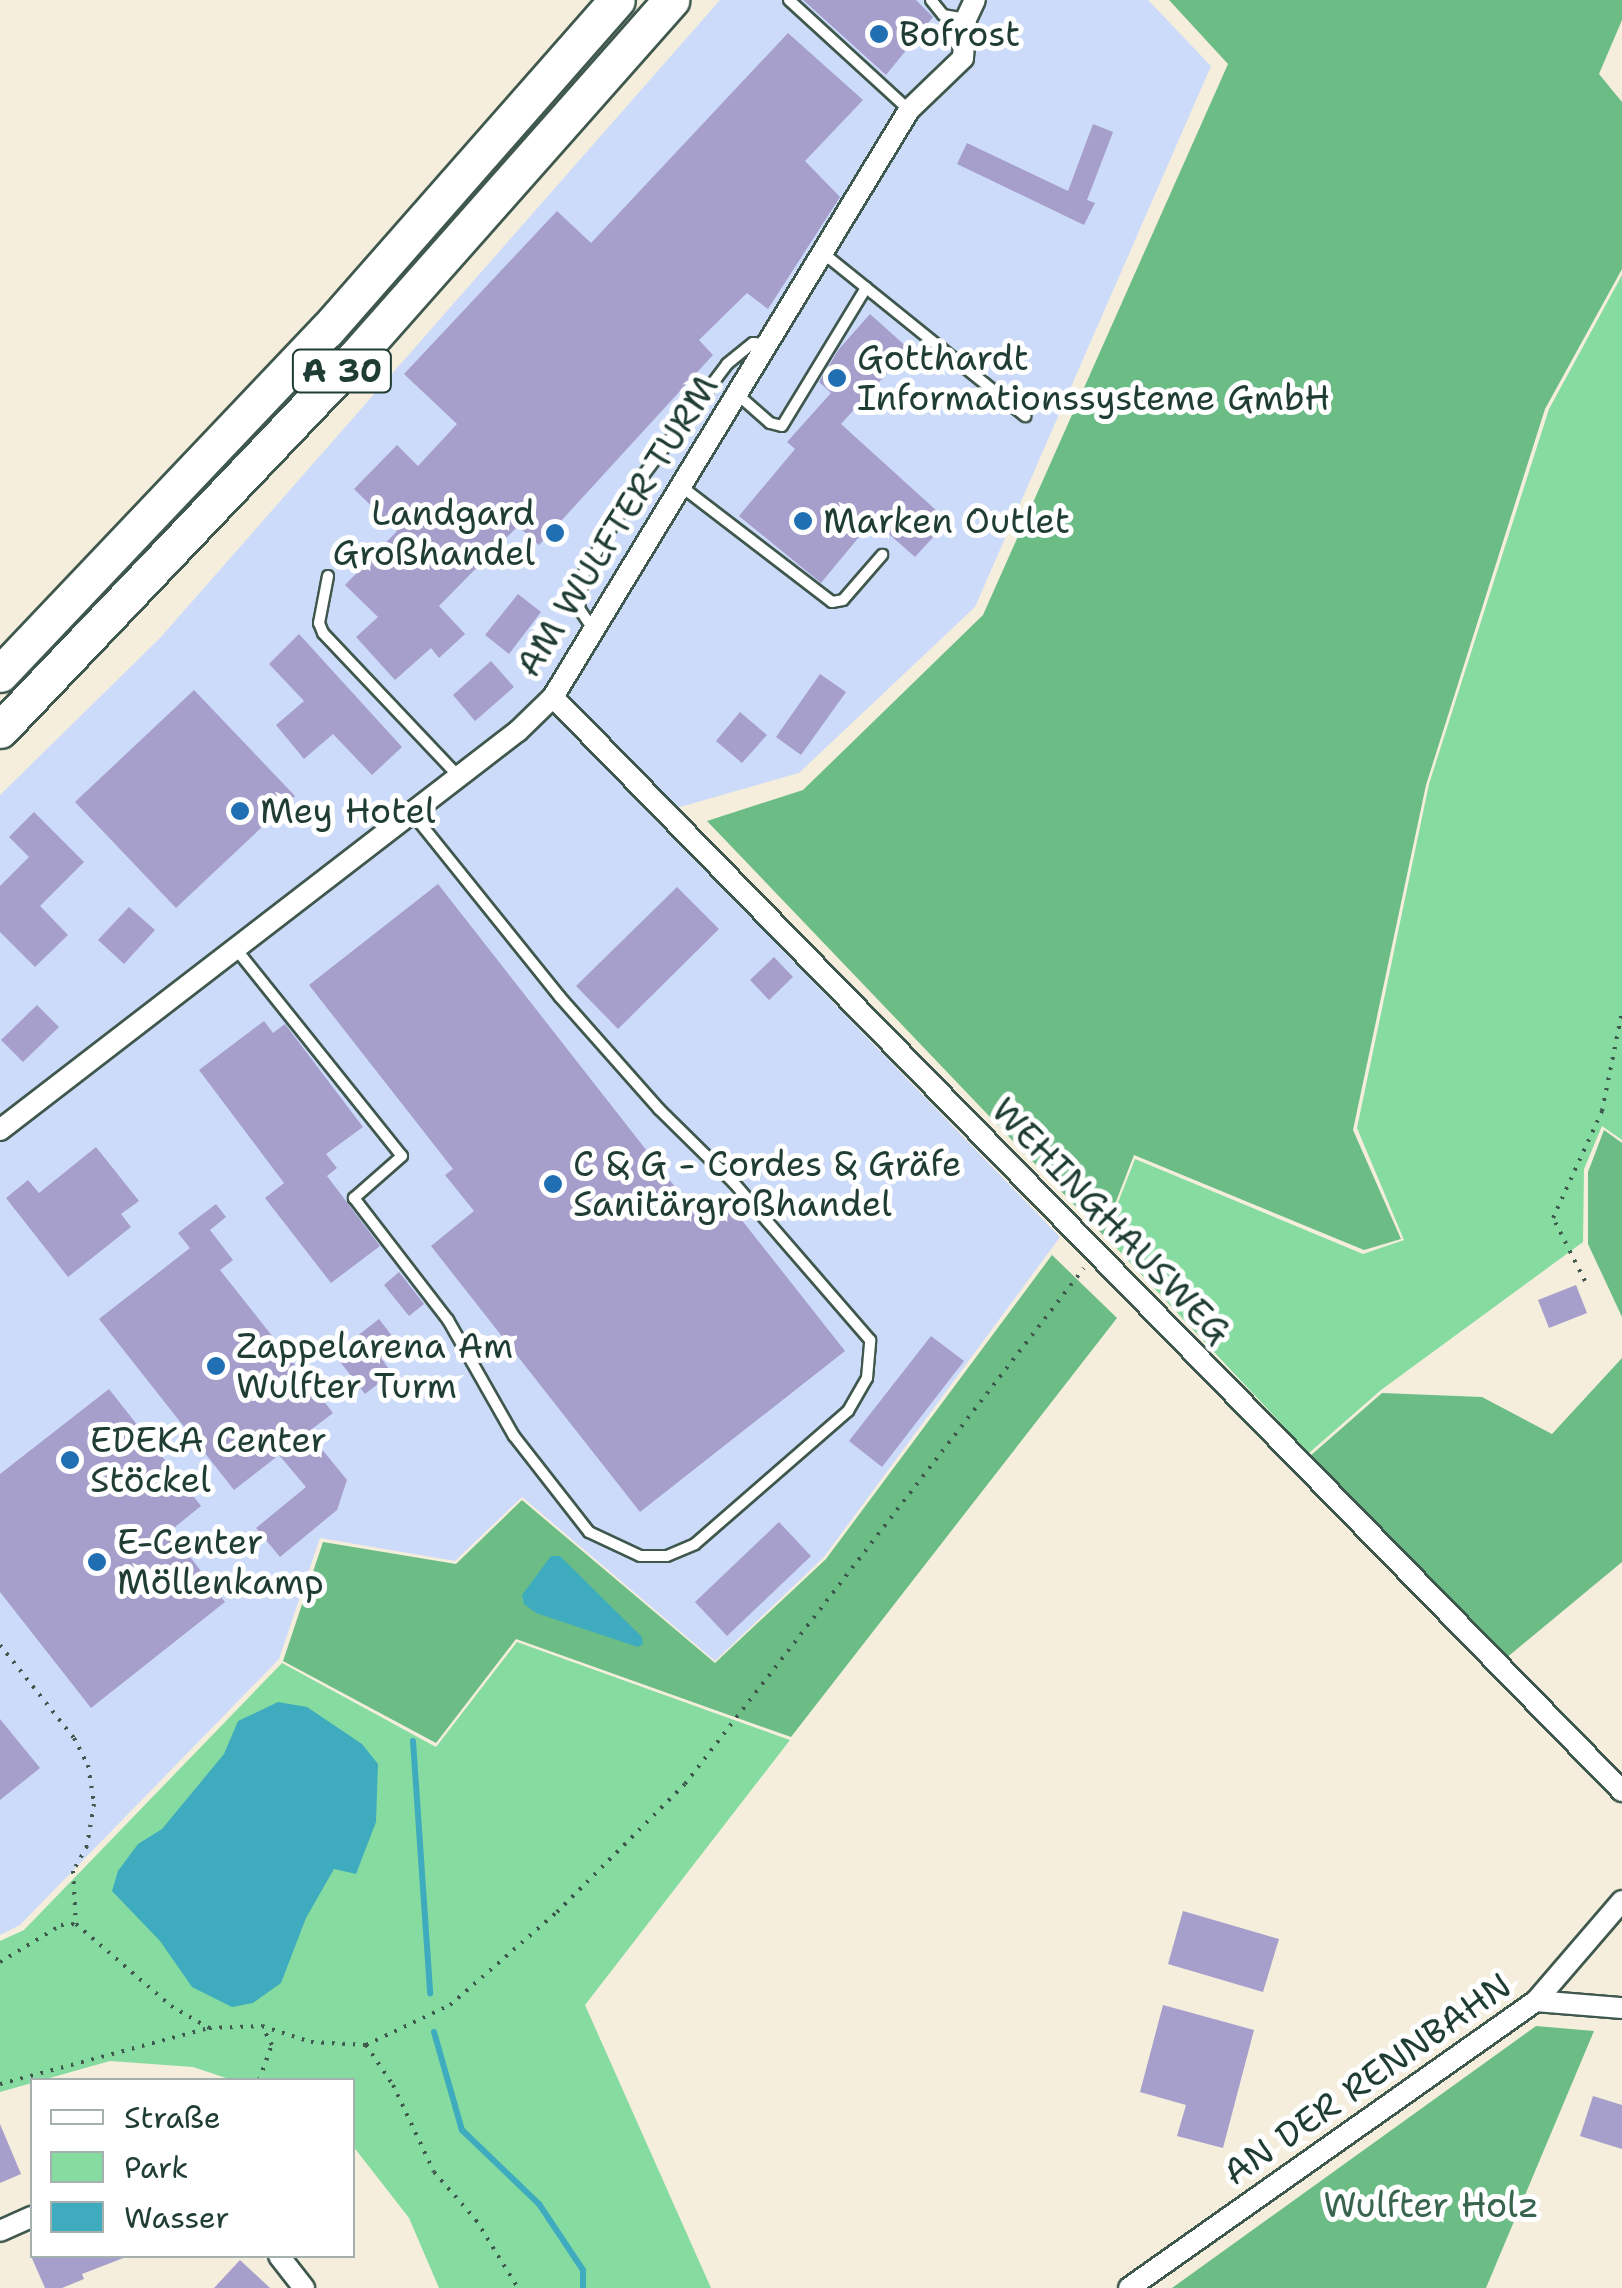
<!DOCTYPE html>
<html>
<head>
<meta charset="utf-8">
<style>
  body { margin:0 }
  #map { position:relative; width:1622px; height:2288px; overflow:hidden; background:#f5eedc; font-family:"Shantell Sans",sans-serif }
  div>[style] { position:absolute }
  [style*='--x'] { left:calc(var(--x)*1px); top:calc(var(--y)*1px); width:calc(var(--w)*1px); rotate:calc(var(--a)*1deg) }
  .built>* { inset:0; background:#cddbfa }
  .green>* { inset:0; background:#86dca0 }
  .forest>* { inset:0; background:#6cbc86 }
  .water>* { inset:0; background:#3fabbe }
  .stream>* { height:6px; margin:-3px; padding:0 3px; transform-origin:3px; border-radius:3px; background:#3fabbe }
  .building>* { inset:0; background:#a69ecb }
  .path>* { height:4px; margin-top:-2px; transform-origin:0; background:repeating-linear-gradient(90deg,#3f584d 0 2.5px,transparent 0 10.5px) }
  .roads { filter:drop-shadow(2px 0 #3f584d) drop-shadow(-2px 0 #3f584d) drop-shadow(0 2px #3f584d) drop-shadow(0 -2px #3f584d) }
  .lane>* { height:10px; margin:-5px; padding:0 5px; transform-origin:5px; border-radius:5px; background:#fff }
  .street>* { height:20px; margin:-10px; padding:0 10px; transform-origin:10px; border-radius:10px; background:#fff }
  .highway>* { height:35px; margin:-17.5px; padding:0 17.5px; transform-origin:17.5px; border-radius:17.5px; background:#fff }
  .dots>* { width:28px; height:28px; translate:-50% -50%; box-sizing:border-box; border:5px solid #fff; border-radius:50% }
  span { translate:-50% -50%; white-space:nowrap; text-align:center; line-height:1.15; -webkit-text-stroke:10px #fff; paint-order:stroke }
  .shield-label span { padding:2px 8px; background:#fff; border:2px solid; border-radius:8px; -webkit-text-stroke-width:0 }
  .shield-label { font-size:32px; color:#1f3d34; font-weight:700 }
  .poi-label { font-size:35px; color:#1f3d34 }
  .left { translate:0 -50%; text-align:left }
  .right { translate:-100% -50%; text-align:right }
  .street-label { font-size:35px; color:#1f3d34 }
  .park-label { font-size:35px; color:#39654f }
  .legend { position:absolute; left:30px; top:2078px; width:325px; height:180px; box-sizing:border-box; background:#fff; border:2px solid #a5b1ae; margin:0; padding:12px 18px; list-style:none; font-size:30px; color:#1f3d34 }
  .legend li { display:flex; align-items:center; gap:20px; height:50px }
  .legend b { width:50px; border:2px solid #a5b1ae }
</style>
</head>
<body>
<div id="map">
  <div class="built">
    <i style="clip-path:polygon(720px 0,1148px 0,1211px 66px,975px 607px,799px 773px,652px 815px,1060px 1237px,824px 1557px,715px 1661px,522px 1497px,455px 1561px,320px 1538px,279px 1659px,20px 1925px,0 1935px,0 795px,160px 638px)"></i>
  </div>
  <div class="green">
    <i style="clip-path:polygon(1622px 275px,1622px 1140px,1602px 1126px,1584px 1169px,1583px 1242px,1381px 1390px,1309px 1453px,1105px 1236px,1135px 1159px,1363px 1254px,1404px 1240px,1357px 1128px,1429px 784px,1549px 409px)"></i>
    <i style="clip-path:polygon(517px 1642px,790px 1740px,585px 2005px,711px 2288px,439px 2288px,409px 2218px,353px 2146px,352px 2080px,232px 2080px,193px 2067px,110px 2061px,0 2092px,0 1941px,24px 1930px,282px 1663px,436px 1747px)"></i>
  </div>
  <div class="forest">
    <i style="clip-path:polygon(1169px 0,1622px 0,1622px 20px,1599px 74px,1622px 102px,1622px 269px,1545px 409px,1426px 785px,1353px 1130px,1401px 1239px,1364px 1250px,1134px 1155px,1103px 1235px,707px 821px,803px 790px,983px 615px,1228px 64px)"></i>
    <i style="clip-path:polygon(1604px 1130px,1622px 1143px,1622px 1317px,1588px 1244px,1588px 1172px)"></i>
    <i style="clip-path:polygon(1052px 1255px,1117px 1318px,791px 1737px,516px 1639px,436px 1743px,283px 1661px,323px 1542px,456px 1564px,522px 1500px,715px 1663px,826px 1559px)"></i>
    <i style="clip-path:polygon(1622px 1358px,1622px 1562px,1505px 1659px,1310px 1456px,1382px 1393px,1482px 1397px,1552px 1434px)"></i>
    <i style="clip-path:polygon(1536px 2026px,1594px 2031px,1486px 2288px,1172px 2288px)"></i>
  </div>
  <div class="water">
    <i style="clip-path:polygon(551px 1556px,560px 1556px,642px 1637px,643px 1644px,638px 1647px,536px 1613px,524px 1604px,522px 1595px)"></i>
    <i style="clip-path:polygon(278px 1702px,307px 1707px,362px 1744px,378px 1764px,376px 1822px,356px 1874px,334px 1869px,306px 1918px,281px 1983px,253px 2003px,232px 2007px,192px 1987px,160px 1941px,112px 1891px,118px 1871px,138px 1844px,162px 1829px,224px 1754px,238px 1721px)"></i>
  </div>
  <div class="stream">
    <i style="--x:413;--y:1741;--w:253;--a:86.1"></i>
    <i style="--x:434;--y:2032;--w:102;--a:74.1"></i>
    <i style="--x:462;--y:2130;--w:107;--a:43.9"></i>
    <i style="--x:539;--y:2204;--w:79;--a:56.3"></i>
    <i style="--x:583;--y:2270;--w:18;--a:90"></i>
  </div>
  <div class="building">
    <i style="clip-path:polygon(803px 0,916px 0,933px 17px,886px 75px)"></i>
    <i style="clip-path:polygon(788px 33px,863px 100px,805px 161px,840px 197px,768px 309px,747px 293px,699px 340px,713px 355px,539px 545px,518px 526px,439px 606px,465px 634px,439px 658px,431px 648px,395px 680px,356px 637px,378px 617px,345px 585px,397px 531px,354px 489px,397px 445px,418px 466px,457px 424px,404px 374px,557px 211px,591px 243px)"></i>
    <i style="clip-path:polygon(1093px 124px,1113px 132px,1087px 200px,1095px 203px,1084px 225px,957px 164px,967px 143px,1068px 191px)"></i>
    <i style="clip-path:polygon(870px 314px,909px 349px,841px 424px,948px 521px,915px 557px,873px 520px,821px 583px,739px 516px,795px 449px,787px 442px,831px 393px,819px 382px,839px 349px)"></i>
    <i style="clip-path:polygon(518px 594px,541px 612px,509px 654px,485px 635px)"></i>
    <i style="clip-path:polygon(299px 634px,402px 747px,372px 775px,333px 734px,304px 759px,276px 725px,304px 701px,269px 664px)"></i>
    <i style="clip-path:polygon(491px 661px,514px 687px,475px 721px,453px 695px)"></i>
    <i style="clip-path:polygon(820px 674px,846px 692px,801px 755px,776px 737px)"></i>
    <i style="clip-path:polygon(194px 690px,295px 796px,176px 908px,75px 802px)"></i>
    <i style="clip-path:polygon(740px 712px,767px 735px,742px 763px,716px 741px)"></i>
    <i style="clip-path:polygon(34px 812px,84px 862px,40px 906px,68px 935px,35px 967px,0 932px,0 886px,29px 857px,9px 837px)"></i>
    <i style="clip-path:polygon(438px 884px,701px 1220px,726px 1200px,845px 1351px,640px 1512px,431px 1246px,474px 1211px,445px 1175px,453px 1169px,309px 985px)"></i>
    <i style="clip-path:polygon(677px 887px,719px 929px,618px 1029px,576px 986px)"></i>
    <i style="clip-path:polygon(129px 907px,155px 930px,124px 964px,98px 940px)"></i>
    <i style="clip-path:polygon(774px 957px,793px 977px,769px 1000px,750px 980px)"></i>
    <i style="clip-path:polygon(37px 1005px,59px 1027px,23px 1062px,1px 1040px)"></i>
    <i style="clip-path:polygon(264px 1021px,273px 1033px,285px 1024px,363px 1127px,326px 1154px,337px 1168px,327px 1176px,380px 1246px,331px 1283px,265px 1198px,284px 1183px,199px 1070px)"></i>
    <i style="clip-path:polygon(96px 1147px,139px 1201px,121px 1214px,131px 1227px,68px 1277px,6px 1198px,28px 1180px,39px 1193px)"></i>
    <i style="clip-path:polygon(216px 1204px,226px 1217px,210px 1230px,233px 1260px,220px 1270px,333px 1413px,308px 1432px,347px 1480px,337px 1510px,280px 1557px,256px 1528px,306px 1487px,279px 1455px,234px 1490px,99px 1319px,190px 1248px,178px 1233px)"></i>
    <i style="clip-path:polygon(399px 1272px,424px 1304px,409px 1316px,384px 1285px)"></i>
    <i style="clip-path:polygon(1576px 1285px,1587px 1313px,1549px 1328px,1538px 1300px)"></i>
    <i style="clip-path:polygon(379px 1319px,399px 1345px,381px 1358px,392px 1373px,365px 1394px,334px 1354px)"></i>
    <i style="clip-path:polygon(931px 1336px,964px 1361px,882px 1467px,849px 1441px)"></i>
    <i style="clip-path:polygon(109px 1389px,201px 1506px,170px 1531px,225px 1602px,91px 1708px,0 1592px,0 1474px)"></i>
    <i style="clip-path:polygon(779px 1522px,811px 1556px,727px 1636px,695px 1602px)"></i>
    <i style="clip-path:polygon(0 1719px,40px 1768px,0 1800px)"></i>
    <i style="clip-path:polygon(1183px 1911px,1279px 1939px,1263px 1992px,1168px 1964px)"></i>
    <i style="clip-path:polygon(1163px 2005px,1254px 2030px,1223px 2148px,1177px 2136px,1186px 2105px,1140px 2092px)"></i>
    <i style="clip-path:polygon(1593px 2096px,1622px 2105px,1622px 2149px,1580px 2136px)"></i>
    <i style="clip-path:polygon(0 2124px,21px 2174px,0 2183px)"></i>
    <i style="clip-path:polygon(31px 2256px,126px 2256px,126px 2257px,82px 2274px,84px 2279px,62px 2288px,45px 2288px)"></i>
    <i style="clip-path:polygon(240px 2260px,270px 2288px,214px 2288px)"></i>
  </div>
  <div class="path">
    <i style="--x:1585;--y:1281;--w:71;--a:-116.9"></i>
    <i style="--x:1553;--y:1218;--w:118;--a:-65.4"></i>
    <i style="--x:1602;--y:1111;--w:101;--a:-78.6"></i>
    <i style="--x:0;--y:1645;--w:119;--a:51.5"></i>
    <i style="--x:74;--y:1738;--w:30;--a:63"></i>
    <i style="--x:88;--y:1765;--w:39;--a:81"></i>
    <i style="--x:94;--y:1804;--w:43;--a:99.5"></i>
    <i style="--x:87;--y:1846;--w:29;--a:119"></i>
    <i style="--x:73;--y:1871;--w:53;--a:86.8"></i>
    <i style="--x:0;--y:1962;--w:71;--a:-31.2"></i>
    <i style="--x:61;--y:1925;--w:15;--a:-4"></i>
    <i style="--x:76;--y:1924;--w:125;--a:40.8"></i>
    <i style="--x:171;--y:2006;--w:44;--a:30.1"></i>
    <i style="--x:209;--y:2028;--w:53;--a:-2.2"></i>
    <i style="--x:262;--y:2026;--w:52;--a:18.1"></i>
    <i style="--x:311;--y:2042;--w:55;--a:3.1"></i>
    <i style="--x:366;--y:2045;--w:93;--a:-25.5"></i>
    <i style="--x:450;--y:2005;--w:142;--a:-41"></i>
    <i style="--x:557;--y:1912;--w:181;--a:-45"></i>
    <i style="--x:685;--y:1784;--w:652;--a:-52.29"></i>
    <i style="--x:366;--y:2045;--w:48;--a:56"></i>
    <i style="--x:393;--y:2085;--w:96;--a:64.8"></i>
    <i style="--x:434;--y:2172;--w:64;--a:48.8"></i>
    <i style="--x:476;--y:2220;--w:80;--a:58.3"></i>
    <i style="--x:259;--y:2080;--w:37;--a:-70"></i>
    <i style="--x:272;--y:2045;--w:21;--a:-118"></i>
    <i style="--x:0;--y:2084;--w:216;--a:-15"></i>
  </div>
  <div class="roads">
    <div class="lane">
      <i style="--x:789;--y:0;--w:163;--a:42.5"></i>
      <i style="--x:931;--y:0;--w:19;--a:51"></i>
      <i style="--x:943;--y:15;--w:23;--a:10"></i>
      <i style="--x:823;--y:253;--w:260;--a:38.9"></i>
      <i style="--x:737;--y:394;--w:44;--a:41.3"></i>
      <i style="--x:770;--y:423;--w:12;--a:14"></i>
      <i style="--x:782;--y:426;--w:162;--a:-58.7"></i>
      <i style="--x:682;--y:487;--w:189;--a:37.5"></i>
      <i style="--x:832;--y:602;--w:11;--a:-10"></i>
      <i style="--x:843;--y:600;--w:60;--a:-49.1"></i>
      <i style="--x:328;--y:576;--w:48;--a:100.8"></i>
      <i style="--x:319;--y:623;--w:11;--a:68"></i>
      <i style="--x:323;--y:633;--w:197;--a:46.6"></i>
      <i style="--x:595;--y:632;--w:29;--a:-124"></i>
      <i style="--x:579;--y:608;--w:35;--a:-82"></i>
      <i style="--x:584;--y:573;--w:112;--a:-58.9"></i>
      <i style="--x:642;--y:477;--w:141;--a:-53"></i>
      <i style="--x:727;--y:364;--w:33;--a:-39"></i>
      <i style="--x:753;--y:343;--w:14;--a:4"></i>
      <i style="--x:236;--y:949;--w:265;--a:51.3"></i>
      <i style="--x:402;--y:1156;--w:64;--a:138.8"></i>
      <i style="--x:354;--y:1198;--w:154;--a:52.4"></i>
      <i style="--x:448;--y:1320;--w:133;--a:60.4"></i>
      <i style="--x:514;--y:1436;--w:122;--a:52"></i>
      <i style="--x:589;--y:1532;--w:56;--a:25.2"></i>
      <i style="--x:640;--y:1556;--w:27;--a:0"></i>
      <i style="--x:667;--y:1556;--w:30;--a:-23"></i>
      <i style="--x:695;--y:1544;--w:203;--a:-41"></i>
      <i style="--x:848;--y:1411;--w:38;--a:-60"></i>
      <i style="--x:867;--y:1378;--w:38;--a:-85"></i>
      <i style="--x:870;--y:1340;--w:209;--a:-130.9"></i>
      <i style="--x:733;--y:1182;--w:104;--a:-135.4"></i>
      <i style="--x:659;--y:1109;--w:149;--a:-131.5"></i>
      <i style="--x:560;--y:997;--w:236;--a:-128.8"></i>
    </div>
    <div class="street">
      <i style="--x:553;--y:697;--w:1530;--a:45.66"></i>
      <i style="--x:0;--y:1130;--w:654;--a:-37.61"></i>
      <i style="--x:518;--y:731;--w:49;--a:-44.2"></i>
      <i style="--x:553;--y:697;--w:687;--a:-58.76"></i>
      <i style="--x:909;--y:110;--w:75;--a:-43.9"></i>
      <i style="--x:963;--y:58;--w:39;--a:-86"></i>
      <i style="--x:966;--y:19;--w:21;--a:-65"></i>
      <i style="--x:1536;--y:2001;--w:86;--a:4.7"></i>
      <i style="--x:0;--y:2231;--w:35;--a:-24"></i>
      <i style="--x:279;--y:2256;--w:41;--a:52"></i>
      <i style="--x:1129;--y:2288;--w:498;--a:-35.2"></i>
      <i style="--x:1536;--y:2001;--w:132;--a:-49.3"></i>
    </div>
    <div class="highway">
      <i style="--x:0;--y:674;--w:475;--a:-46.5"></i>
      <i style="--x:327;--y:330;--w:439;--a:-48.7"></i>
      <i style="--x:0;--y:730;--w:519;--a:-46.4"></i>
      <i style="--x:358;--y:354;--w:473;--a:-48.5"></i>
    </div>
  </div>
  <div class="dots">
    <i style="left:879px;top:34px;background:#1f6fb2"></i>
    <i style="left:837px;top:378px;background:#1f6fb2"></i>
    <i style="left:803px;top:521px;background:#1f6fb2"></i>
    <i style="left:555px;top:533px;background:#1f6fb2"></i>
    <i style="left:240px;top:811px;background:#1f6fb2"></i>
    <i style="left:553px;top:1184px;background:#1f6fb2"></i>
    <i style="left:216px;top:1366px;background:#1f6fb2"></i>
    <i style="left:70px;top:1460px;background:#1f6fb2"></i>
    <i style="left:97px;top:1562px;background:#1f6fb2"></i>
  </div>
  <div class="shield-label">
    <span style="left:342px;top:371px">A 30</span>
  </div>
  <div class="poi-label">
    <span class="left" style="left:899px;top:34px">Bofrost</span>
    <span class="left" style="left:857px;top:378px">Gotthardt<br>Informationssysteme GmbH</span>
    <span class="right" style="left:535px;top:533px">Landgard<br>Großhandel</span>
    <span class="left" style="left:823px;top:521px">Marken Outlet</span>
    <span class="left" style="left:260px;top:811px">Mey Hotel</span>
    <span class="left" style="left:573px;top:1184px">C &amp; G - Cordes &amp; Gräfe<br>Sanitärgroßhandel</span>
    <span class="left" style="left:236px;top:1366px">Zappelarena Am<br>Wulfter Turm</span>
    <span class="left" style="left:90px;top:1460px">EDEKA Center<br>Stöckel</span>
    <span class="left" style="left:117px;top:1562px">E-Center<br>Möllenkamp</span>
  </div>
  <div class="street-label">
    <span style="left:617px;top:526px;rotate:-58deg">AM WULFTER TURM</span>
    <span style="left:1111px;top:1221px;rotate:46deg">WEHINGHAUSWEG</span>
    <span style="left:1367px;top:2079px;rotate:-35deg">AN DER RENNBAHN</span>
  </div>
  <div class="park-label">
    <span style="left:1431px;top:2205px">Wulfter Holz</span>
  </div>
  <ul class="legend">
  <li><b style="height:12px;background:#fff"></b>Straße</li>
  <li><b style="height:28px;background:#86dca0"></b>Park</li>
  <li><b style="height:28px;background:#3fabbe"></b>Wasser</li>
  </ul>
</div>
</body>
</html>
